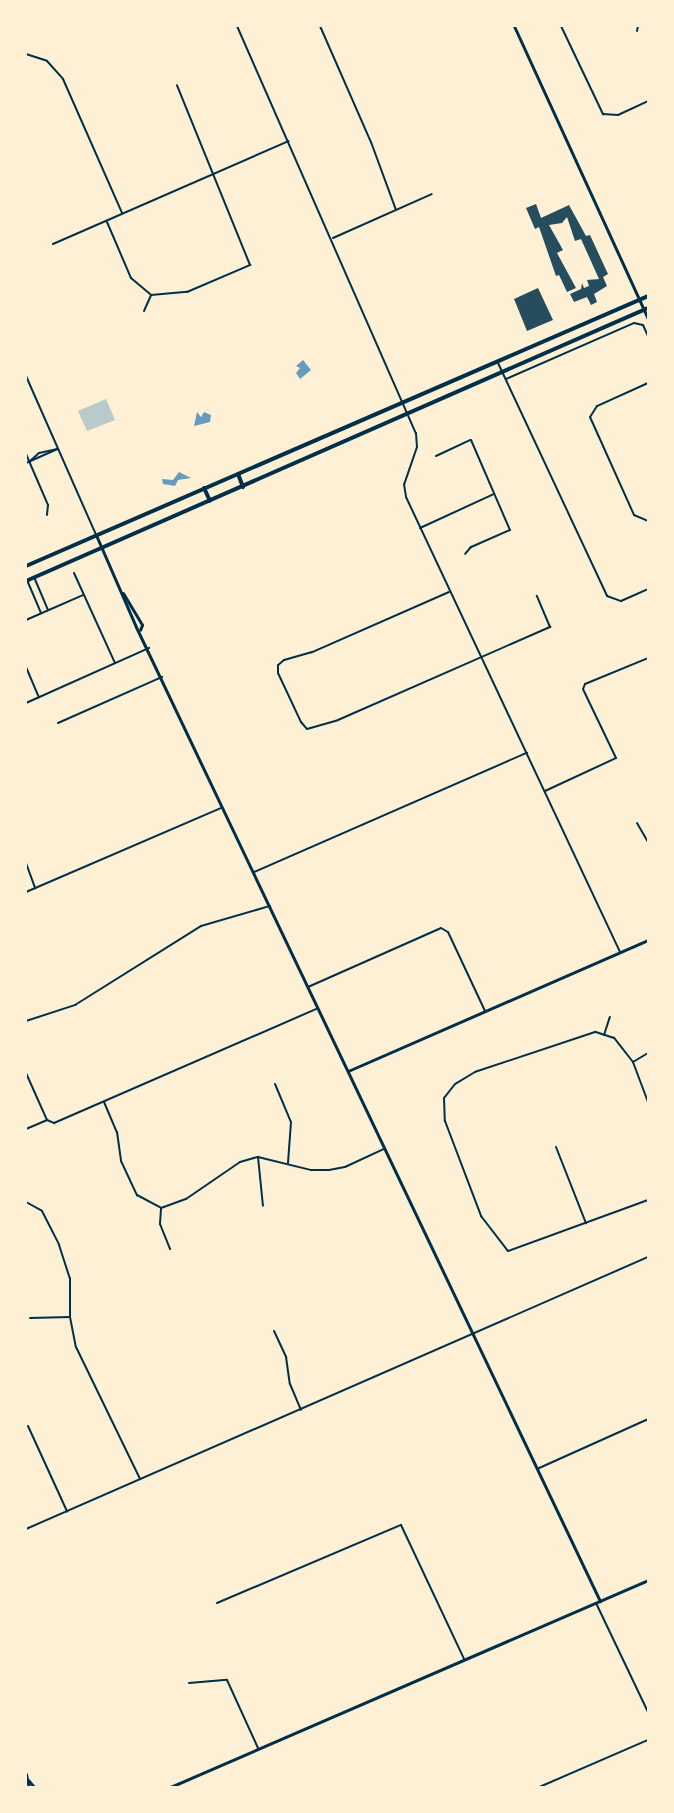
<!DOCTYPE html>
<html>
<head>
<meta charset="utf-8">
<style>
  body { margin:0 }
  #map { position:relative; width:674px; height:1813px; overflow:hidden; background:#fdf0d5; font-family:Overpass,sans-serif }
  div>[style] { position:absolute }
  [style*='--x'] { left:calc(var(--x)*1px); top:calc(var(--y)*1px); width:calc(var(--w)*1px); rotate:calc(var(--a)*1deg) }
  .green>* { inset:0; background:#b9caca }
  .water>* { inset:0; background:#669bbc }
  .building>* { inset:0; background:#264d5e }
  .minor>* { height:2px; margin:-1px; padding:0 1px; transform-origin:1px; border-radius:1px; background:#003049 }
  .tertiary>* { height:3px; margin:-1.5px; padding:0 1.5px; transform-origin:1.5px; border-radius:1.5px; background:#003049 }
  .secondary>* { height:3px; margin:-1.5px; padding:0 1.5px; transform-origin:1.5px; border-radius:1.5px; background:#003049 }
  .primary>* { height:4px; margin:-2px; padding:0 2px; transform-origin:2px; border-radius:2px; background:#003049 }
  span { translate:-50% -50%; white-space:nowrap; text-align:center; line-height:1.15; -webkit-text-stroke:6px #fdf0d5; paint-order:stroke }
  .frame { position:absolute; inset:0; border:27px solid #fdf0d5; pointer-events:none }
</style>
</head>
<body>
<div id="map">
  <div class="green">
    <i style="clip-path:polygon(106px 399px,115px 420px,87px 431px,78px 411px)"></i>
  </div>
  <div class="water">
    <i style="clip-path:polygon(303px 360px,311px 370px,300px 379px,296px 373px,300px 368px,296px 366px)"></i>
    <i style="clip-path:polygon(197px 412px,201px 417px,204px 412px,211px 415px,210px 422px,194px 426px)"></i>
    <i style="clip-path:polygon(179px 472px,191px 478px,178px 480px,175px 486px,163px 484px,162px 479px,173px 480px)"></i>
  </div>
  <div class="building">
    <i style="clip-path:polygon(536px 204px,541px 218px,569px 205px,586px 236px,590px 235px,608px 274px,603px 277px,607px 286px,594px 294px,597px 302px,591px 305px,587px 297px,574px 302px,570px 294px,581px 289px,582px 283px,584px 288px,589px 286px,587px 280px,599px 279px,581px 239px,575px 241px,567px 217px,562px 223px,549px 225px,563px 250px,557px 253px,576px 288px,567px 292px,559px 275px,556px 276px,539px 227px,535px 229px,526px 208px)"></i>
    <i style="clip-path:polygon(538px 288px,553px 320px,527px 331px,514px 299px)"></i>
  </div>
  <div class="minor">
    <i style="--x:237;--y:26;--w:445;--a:66.3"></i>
    <i style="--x:416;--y:433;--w:14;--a:86"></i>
    <i style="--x:417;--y:447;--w:39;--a:109"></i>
    <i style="--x:404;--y:484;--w:13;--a:81"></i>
    <i style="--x:406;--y:497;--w:503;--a:64.81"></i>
    <i style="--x:320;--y:26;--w:127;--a:66.3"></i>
    <i style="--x:371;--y:142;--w:72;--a:69.8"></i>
    <i style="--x:561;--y:26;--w:98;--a:64.5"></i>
    <i style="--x:603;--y:114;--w:15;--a:4"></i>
    <i style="--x:618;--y:115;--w:33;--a:-25"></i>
    <i style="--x:637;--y:31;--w:5;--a:-79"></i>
    <i style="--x:26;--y:54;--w:22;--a:18"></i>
    <i style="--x:47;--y:61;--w:24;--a:48"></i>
    <i style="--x:63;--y:79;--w:146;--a:66.2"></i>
    <i style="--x:107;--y:222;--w:61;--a:66.8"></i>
    <i style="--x:131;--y:278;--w:26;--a:40"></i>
    <i style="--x:151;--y:295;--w:36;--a:-5"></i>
    <i style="--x:187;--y:292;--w:69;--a:-23.2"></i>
    <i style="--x:250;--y:265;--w:194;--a:-112.1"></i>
    <i style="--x:333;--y:238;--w:108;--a:-24"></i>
    <i style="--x:53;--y:244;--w:257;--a:-23.6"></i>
    <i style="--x:144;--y:311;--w:17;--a:-66"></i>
    <i style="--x:498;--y:363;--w:257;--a:64.9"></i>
    <i style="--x:607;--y:596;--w:15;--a:20"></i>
    <i style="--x:621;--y:601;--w:30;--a:-24"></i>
    <i style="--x:26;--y:376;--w:174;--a:66.2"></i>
    <i style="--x:506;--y:379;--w:140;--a:-23.6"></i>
    <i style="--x:634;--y:323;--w:9;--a:13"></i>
    <i style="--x:643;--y:325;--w:12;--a:66"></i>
    <i style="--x:648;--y:383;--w:56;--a:155.7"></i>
    <i style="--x:597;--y:406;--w:13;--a:122"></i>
    <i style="--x:590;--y:417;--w:107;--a:65.8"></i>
    <i style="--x:634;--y:515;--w:15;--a:23"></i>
    <i style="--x:26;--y:454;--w:56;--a:66.7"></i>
    <i style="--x:48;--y:505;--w:10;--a:96"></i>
    <i style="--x:436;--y:456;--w:38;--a:-25"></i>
    <i style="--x:471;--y:440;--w:98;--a:66.6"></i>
    <i style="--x:510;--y:530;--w:43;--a:156.4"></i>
    <i style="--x:471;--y:547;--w:9;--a:131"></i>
    <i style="--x:29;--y:462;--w:13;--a:-42"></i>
    <i style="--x:39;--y:453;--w:19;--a:-12"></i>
    <i style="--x:26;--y:463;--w:35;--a:-24"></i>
    <i style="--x:420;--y:528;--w:81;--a:-24.7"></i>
    <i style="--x:74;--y:573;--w:99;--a:65.5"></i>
    <i style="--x:34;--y:577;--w:36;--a:67"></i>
    <i style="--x:27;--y:580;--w:36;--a:67"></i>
    <i style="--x:449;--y:592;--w:150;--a:156.3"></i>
    <i style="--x:312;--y:652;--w:29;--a:164"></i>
    <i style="--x:284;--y:660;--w:8;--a:140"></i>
    <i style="--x:278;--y:665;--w:8;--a:90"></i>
    <i style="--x:278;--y:673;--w:54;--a:64.9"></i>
    <i style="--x:301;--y:722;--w:9;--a:49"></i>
    <i style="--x:307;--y:729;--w:32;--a:-16"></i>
    <i style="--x:338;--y:720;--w:232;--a:-23.7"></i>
    <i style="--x:550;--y:627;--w:34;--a:-113"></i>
    <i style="--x:26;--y:620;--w:62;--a:-23.7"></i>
    <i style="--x:26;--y:667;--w:33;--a:67"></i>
    <i style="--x:26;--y:703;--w:135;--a:-24.1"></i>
    <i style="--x:58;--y:723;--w:114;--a:-23.9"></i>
    <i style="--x:545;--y:791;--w:78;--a:-24.9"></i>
    <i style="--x:616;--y:758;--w:76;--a:-115.6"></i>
    <i style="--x:583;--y:689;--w:5;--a:-68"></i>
    <i style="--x:585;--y:684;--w:68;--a:-22.4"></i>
    <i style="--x:637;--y:823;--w:22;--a:60"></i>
    <i style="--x:26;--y:863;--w:27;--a:70"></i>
    <i style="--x:254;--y:872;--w:298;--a:-23.6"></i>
    <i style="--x:26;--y:892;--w:212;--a:-23.3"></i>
    <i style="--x:308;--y:987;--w:145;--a:-23.9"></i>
    <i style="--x:441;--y:928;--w:8;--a:30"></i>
    <i style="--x:448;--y:932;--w:87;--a:64.9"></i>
    <i style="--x:26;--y:1021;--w:52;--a:-18.1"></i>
    <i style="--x:75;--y:1005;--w:149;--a:-32.1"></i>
    <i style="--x:201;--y:926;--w:72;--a:-16.2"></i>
    <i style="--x:604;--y:1035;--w:19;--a:-72"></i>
    <i style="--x:633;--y:1062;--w:17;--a:-31"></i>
    <i style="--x:26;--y:1073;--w:51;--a:65.9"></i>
    <i style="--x:47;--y:1120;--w:8;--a:23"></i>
    <i style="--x:54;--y:1123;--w:288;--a:-23.5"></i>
    <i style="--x:275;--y:1084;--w:41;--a:67.2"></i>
    <i style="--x:291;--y:1122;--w:41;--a:94.2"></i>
    <i style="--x:104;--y:1102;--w:33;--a:67"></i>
    <i style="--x:117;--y:1132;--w:29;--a:82"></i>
    <i style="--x:121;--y:1161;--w:38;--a:65"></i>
    <i style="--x:137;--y:1195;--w:27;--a:28"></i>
    <i style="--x:648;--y:1102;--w:43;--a:-110.6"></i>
    <i style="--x:633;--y:1062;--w:31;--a:-128"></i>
    <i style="--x:614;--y:1038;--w:20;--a:-162"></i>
    <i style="--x:595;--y:1032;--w:126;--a:161.6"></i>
    <i style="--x:475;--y:1072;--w:23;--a:149"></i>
    <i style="--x:455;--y:1084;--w:18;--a:128"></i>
    <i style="--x:444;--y:1098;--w:23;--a:88"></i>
    <i style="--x:445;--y:1121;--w:102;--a:69.2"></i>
    <i style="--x:481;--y:1216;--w:44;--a:52.4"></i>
    <i style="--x:508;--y:1251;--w:149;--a:-20"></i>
    <i style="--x:26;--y:1129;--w:23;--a:-23"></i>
    <i style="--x:556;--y:1147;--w:82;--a:68.5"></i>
    <i style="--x:258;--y:1157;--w:49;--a:84.2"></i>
    <i style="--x:26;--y:1202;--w:18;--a:29"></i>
    <i style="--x:42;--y:1211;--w:38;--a:63"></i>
    <i style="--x:59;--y:1245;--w:35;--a:72"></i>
    <i style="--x:70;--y:1278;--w:39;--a:90"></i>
    <i style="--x:70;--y:1317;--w:31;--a:79"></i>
    <i style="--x:76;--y:1347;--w:147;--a:64.1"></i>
    <i style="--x:161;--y:1208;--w:27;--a:-20"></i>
    <i style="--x:186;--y:1199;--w:65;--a:-34.4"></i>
    <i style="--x:240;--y:1162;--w:19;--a:-16"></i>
    <i style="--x:258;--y:1157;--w:55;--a:13.8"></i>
    <i style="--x:311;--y:1170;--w:18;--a:0"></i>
    <i style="--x:329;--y:1170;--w:16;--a:-11"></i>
    <i style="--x:345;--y:1167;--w:43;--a:-24.8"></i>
    <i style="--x:161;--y:1209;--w:15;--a:94"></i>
    <i style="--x:160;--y:1224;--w:27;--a:68"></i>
    <i style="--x:30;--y:1318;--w:40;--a:-1.4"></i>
    <i style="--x:274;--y:1331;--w:29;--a:65"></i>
    <i style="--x:286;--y:1357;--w:27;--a:82"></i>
    <i style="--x:290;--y:1384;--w:28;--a:67"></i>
    <i style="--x:28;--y:1426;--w:94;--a:65.4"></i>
    <i style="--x:537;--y:1469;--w:122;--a:-24.2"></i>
    <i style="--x:26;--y:1529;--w:679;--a:-23.62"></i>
    <i style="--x:217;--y:1603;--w:200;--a:-23"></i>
    <i style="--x:401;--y:1525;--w:148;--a:64.8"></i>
    <i style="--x:596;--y:1603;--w:121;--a:64.5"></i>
    <i style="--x:189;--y:1683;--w:38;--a:-5"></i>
    <i style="--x:227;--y:1680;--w:75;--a:65.5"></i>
    <i style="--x:537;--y:1788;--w:121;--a:-23.4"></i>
  </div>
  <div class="tertiary">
    <i style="--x:96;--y:535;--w:100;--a:66.5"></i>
    <i style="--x:136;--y:627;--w:1079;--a:64.53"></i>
    <i style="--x:123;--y:593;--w:37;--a:59"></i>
    <i style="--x:142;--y:625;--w:5;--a:112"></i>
    <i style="--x:348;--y:1071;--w:327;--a:-23.6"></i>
    <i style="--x:26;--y:1774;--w:14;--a:78"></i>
    <i style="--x:28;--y:1780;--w:11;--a:49"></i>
    <i style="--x:168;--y:1788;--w:523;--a:-23.43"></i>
  </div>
  <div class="secondary">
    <i style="--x:514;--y:26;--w:322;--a:65.4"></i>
  </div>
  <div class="primary">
    <i style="--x:238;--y:474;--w:14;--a:69"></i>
    <i style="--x:204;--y:488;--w:14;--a:65"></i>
    <i style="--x:26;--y:566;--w:678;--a:-23.46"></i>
    <i style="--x:26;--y:581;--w:679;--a:-23.7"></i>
  </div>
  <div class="frame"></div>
</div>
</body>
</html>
